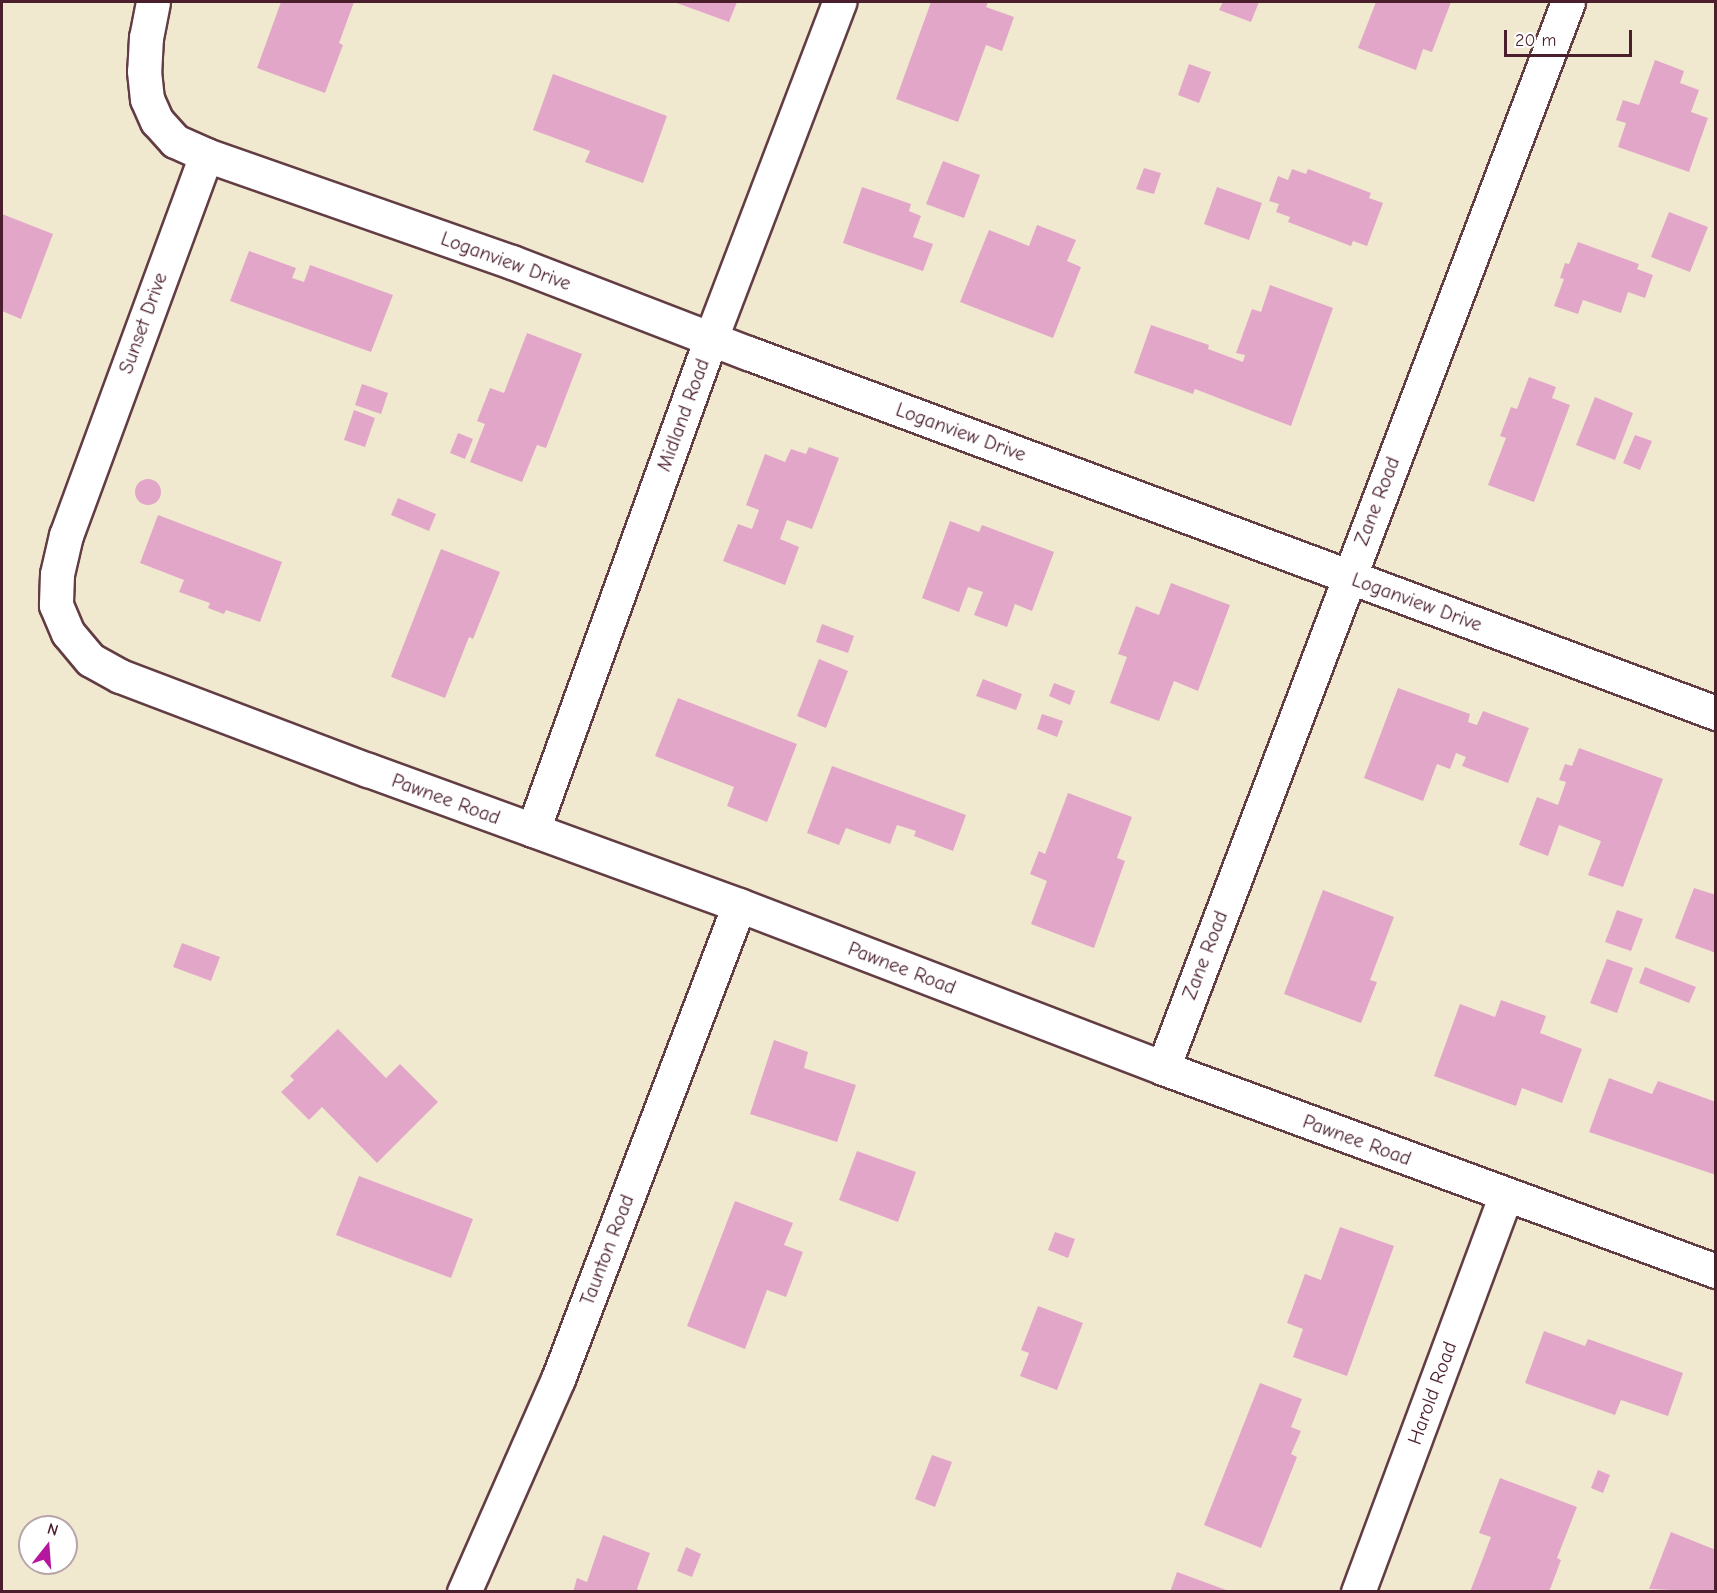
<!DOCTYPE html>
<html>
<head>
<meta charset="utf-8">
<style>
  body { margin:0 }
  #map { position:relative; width:1717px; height:1593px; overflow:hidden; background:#f0e9d0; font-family:"Comic Neue",sans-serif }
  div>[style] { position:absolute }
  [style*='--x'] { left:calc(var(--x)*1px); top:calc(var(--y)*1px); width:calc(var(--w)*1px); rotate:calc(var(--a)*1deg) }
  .building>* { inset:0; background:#e2a7c8 }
  .round { border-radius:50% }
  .roads { filter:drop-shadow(2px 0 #633d44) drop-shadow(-2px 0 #633d44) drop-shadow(0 2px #633d44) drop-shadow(0 -2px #633d44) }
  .street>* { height:33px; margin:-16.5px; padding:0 16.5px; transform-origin:16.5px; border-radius:16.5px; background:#fff }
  span { translate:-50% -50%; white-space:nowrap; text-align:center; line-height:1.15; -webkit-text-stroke:6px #fff; paint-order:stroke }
  .street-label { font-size:20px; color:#4a1f2b }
  .frame { position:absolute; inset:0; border:3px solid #4a1f2b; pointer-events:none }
  .north { position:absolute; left:18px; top:1515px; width:60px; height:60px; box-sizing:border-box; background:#fff; border:2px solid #b7a5aa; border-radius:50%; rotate:17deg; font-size:16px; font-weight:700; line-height:24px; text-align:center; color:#4a1f2b }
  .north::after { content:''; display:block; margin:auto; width:21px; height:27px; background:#b5179e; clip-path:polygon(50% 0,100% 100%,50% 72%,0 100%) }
  .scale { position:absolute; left:1504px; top:30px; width:128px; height:27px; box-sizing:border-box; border:3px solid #4a1f2b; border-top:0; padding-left:8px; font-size:18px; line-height:21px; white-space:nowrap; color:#4a1f2b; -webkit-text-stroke:4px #fff; paint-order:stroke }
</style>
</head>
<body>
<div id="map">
  <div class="building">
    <i style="clip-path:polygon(281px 2px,354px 2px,339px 43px,343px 45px,325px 93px,257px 68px)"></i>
    <i style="clip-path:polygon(674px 2px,737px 2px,729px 22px)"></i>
    <i style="clip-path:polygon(931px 2px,988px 2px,986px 7px,1014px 17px,1002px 51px,986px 45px,958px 122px,896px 99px)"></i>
    <i style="clip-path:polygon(1223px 2px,1259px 2px,1251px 22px,1219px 10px)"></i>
    <i style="clip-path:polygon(1376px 2px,1451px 2px,1432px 52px,1423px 49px,1416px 70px,1358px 48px)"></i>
    <i style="clip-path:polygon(1655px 60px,1684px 71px,1680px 83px,1699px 90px,1691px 112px,1708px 118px,1689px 172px,1618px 147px,1626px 123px,1616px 120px,1623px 100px,1639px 105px)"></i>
    <i style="clip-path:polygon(1189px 64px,1211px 72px,1199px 103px,1178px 95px)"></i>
    <i style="clip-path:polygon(553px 74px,667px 116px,643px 183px,585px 162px,590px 151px,533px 130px)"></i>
    <i style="clip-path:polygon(943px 161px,980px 175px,964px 218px,926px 204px)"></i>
    <i style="clip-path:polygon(1144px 168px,1161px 173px,1154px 194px,1136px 189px)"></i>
    <i style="clip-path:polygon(1292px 169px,1306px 174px,1308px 169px,1371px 193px,1369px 198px,1383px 203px,1367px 246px,1353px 241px,1351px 246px,1288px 222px,1290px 217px,1276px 212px,1279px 204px,1269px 201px,1278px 176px,1288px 180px)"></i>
    <i style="clip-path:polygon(862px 187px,911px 204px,909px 211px,921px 216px,913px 237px,933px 244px,923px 271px,843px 243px)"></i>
    <i style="clip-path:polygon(1217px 187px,1262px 203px,1249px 240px,1204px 224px)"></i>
    <i style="clip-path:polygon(1669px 212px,1708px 227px,1690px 272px,1651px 257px)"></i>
    <i style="clip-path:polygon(2px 214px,53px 234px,21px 319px,2px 311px)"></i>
    <i style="clip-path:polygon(1037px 225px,1076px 240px,1067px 261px,1081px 267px,1053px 338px,960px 302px,989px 230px,1029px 246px)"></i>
    <i style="clip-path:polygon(1578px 242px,1639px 264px,1637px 269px,1653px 275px,1645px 298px,1628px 292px,1621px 313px,1583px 300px,1578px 314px,1554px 306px,1564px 279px,1560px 278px,1565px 263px,1569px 264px)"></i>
    <i style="clip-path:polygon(249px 251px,296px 268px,292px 278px,304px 282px,310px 265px,393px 295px,371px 352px,230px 301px)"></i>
    <i style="clip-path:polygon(1270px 285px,1333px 308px,1291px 426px,1195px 389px,1193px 394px,1134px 373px,1151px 325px,1209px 345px,1208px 349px,1243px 362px,1245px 355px,1236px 353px,1252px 309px,1261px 312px)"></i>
    <i style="clip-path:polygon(527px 333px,582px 354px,546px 448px,537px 445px,522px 482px,470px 462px,485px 424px,477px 421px,490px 388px,504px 393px)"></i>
    <i style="clip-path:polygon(1529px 377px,1556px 387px,1552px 398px,1570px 405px,1534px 502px,1488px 485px,1506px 438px,1500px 436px,1511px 407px,1517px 409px)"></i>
    <i style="clip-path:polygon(362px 384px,388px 393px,381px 414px,355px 405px)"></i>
    <i style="clip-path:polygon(1595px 397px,1633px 413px,1615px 460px,1576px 445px)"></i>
    <i style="clip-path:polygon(354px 410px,375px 418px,365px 447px,344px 440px)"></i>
    <i style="clip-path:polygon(458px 433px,473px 439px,465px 459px,450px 453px)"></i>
    <i style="clip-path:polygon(1635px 435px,1652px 441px,1640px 470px,1623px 463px)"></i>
    <i style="clip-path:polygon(809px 447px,839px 458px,812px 529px,787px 520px,780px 539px,799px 547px,785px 585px,723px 561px,738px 524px,752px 529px,759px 510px,746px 505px,765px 454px,785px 462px,791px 449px,806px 454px)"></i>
    <i class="round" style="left:135px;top:479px;width:26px;height:26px"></i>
    <i style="clip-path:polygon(398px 498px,436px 514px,429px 531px,391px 515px)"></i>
    <i style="clip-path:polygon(158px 515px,282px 562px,260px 622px,226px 610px,224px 614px,208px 608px,210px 603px,179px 592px,184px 580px,140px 563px)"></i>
    <i style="clip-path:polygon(950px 521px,979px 532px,982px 525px,1054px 552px,1032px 611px,1015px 604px,1007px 627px,974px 615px,983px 592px,968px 587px,959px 612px,922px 598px)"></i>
    <i style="clip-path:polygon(441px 549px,500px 572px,473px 639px,469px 637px,445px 698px,391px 677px)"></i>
    <i style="clip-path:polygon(1171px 583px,1230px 605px,1198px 691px,1174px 681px,1159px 721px,1110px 703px,1127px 657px,1118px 654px,1136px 606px,1159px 615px)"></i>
    <i style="clip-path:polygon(822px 624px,854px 636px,848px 653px,816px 642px)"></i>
    <i style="clip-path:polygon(819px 659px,848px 671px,826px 728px,797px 716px)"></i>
    <i style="clip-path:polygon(983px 679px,1022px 694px,1016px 710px,976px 696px)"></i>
    <i style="clip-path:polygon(1054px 683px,1075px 691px,1070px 705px,1049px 696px)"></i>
    <i style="clip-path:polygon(1398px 688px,1470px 714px,1468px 722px,1477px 725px,1483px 711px,1529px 728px,1508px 783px,1462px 766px,1466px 757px,1456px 753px,1450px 769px,1437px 764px,1423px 801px,1364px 778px)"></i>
    <i style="clip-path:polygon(678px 698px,797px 744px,767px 822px,727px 806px,734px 787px,655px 756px)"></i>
    <i style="clip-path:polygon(1042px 714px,1063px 721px,1057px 737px,1037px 729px)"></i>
    <i style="clip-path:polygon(1579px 748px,1663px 779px,1623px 887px,1588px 875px,1601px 841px,1559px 825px,1548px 856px,1519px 845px,1537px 797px,1558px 805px,1566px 782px,1559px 780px,1565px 764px,1572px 766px)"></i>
    <i style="clip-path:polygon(832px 766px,966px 815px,953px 851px,914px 836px,916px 831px,897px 825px,890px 844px,846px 828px,839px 845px,807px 833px)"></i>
    <i style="clip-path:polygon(1068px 793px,1132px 817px,1117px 858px,1125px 861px,1094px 948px,1031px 924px,1047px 881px,1030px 874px,1039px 851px,1045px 854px)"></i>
    <i style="clip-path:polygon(1694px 888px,1716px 895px,1716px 953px,1675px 938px)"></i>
    <i style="clip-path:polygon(1323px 890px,1394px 917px,1370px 980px,1377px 982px,1361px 1023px,1284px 994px)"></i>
    <i style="clip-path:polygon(1617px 910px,1643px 919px,1631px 951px,1605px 942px)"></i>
    <i style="clip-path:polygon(182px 943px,220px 957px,211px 981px,173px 967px)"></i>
    <i style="clip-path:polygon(1607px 959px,1633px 968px,1617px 1013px,1590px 1003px)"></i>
    <i style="clip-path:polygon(1645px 967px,1696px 987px,1689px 1003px,1639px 983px)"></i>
    <i style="clip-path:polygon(1501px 1000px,1546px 1016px,1540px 1033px,1582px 1049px,1562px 1103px,1522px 1088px,1516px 1106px,1434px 1076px,1460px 1004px,1495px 1017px)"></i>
    <i style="clip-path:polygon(338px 1029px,386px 1078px,400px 1064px,438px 1102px,377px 1163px,322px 1107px,309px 1120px,281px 1092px,294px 1080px,290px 1076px)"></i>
    <i style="clip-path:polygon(774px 1040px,808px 1052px,804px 1068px,856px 1085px,837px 1142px,750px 1114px)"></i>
    <i style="clip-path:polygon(1609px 1078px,1652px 1094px,1658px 1081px,1716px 1102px,1716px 1175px,1589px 1132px)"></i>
    <i style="clip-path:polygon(857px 1151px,916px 1172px,898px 1222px,839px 1200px)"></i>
    <i style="clip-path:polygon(359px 1176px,473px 1219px,451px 1278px,336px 1235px)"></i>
    <i style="clip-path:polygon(735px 1201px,793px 1223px,784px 1245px,803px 1252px,786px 1297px,767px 1290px,745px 1349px,687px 1326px)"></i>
    <i style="clip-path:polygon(1340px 1227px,1394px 1246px,1347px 1376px,1293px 1357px,1303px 1329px,1287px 1323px,1305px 1274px,1321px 1280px)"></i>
    <i style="clip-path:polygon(1055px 1232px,1075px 1239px,1068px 1258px,1048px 1250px)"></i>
    <i style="clip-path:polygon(1038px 1306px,1083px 1323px,1057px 1390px,1020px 1376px,1029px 1353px,1021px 1350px)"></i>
    <i style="clip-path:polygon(1544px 1331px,1585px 1346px,1588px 1339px,1683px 1373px,1668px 1416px,1621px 1400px,1615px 1415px,1525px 1383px)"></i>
    <i style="clip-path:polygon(1260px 1383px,1302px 1399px,1291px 1427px,1301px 1431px,1291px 1454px,1297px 1457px,1261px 1548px,1204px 1525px)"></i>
    <i style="clip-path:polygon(932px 1455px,952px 1462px,935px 1507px,915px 1499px)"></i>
    <i style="clip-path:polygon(1598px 1470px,1610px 1475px,1603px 1493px,1591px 1488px)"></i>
    <i style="clip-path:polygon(1500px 1478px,1577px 1507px,1557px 1558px,1561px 1560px,1549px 1592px,1470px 1592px,1491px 1537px,1479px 1533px)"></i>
    <i style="clip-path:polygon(1671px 1532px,1716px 1550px,1716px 1592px,1649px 1589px)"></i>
    <i style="clip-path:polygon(603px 1535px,650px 1553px,637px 1589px,642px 1592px,573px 1592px,577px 1578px,587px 1582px)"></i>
    <i style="clip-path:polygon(686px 1547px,701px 1554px,692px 1577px,677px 1571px)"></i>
    <i style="clip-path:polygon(1177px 1572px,1229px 1591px,1229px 1592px,1170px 1592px)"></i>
  </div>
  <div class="roads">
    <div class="street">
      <i style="--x:153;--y:2;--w:36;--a:101"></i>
      <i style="--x:146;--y:37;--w:34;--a:93"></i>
      <i style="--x:144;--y:71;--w:28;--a:84"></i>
      <i style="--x:147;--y:99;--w:24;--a:66"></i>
      <i style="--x:157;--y:121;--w:27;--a:48"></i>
      <i style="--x:175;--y:141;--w:34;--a:24"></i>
      <i style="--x:206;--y:155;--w:405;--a:110.2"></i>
      <i style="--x:66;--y:535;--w:40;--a:103"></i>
      <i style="--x:57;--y:574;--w:31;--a:92"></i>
      <i style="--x:56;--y:605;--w:30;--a:67"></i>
      <i style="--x:68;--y:633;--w:35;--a:50"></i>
      <i style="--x:91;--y:660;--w:33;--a:29"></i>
      <i style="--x:120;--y:676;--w:265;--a:20.8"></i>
      <i style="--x:368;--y:770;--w:395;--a:20"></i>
      <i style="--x:739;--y:905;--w:454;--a:21"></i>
      <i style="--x:1163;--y:1068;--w:589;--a:20.16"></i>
      <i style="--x:206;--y:155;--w:324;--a:19.3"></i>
      <i style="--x:512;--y:262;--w:253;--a:21.1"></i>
      <i style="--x:748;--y:353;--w:1033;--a:20.4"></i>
      <i style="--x:533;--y:830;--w:523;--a:-70.11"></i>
      <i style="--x:711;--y:338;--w:360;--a:-69.1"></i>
      <i style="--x:1163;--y:1068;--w:1140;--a:-69.2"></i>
      <i style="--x:464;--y:1592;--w:233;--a:-66.2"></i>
      <i style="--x:558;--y:1379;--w:507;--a:-69.1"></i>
      <i style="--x:1358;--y:1592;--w:424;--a:-69.6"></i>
    </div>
  </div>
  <div class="street-label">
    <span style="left:506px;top:261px;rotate:20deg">Loganview Drive</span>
    <span style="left:143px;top:323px;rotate:-70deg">Sunset Drive</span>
    <span style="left:683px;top:415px;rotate:-70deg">Midland Road</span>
    <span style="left:961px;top:432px;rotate:20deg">Loganview Drive</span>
    <span style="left:1377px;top:501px;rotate:-69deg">Zane Road</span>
    <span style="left:1417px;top:602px;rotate:20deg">Loganview Drive</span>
    <span style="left:446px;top:799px;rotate:20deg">Pawnee Road</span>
    <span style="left:1205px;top:955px;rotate:-69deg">Zane Road</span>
    <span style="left:902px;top:968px;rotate:21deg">Pawnee Road</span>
    <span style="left:1357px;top:1140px;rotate:20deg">Pawnee Road</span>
    <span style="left:607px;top:1250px;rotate:-69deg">Taunton Road</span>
    <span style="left:1432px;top:1393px;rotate:-70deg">Harold Road</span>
  </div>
  <div class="frame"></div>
  <div class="north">N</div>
  <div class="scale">20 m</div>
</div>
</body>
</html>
